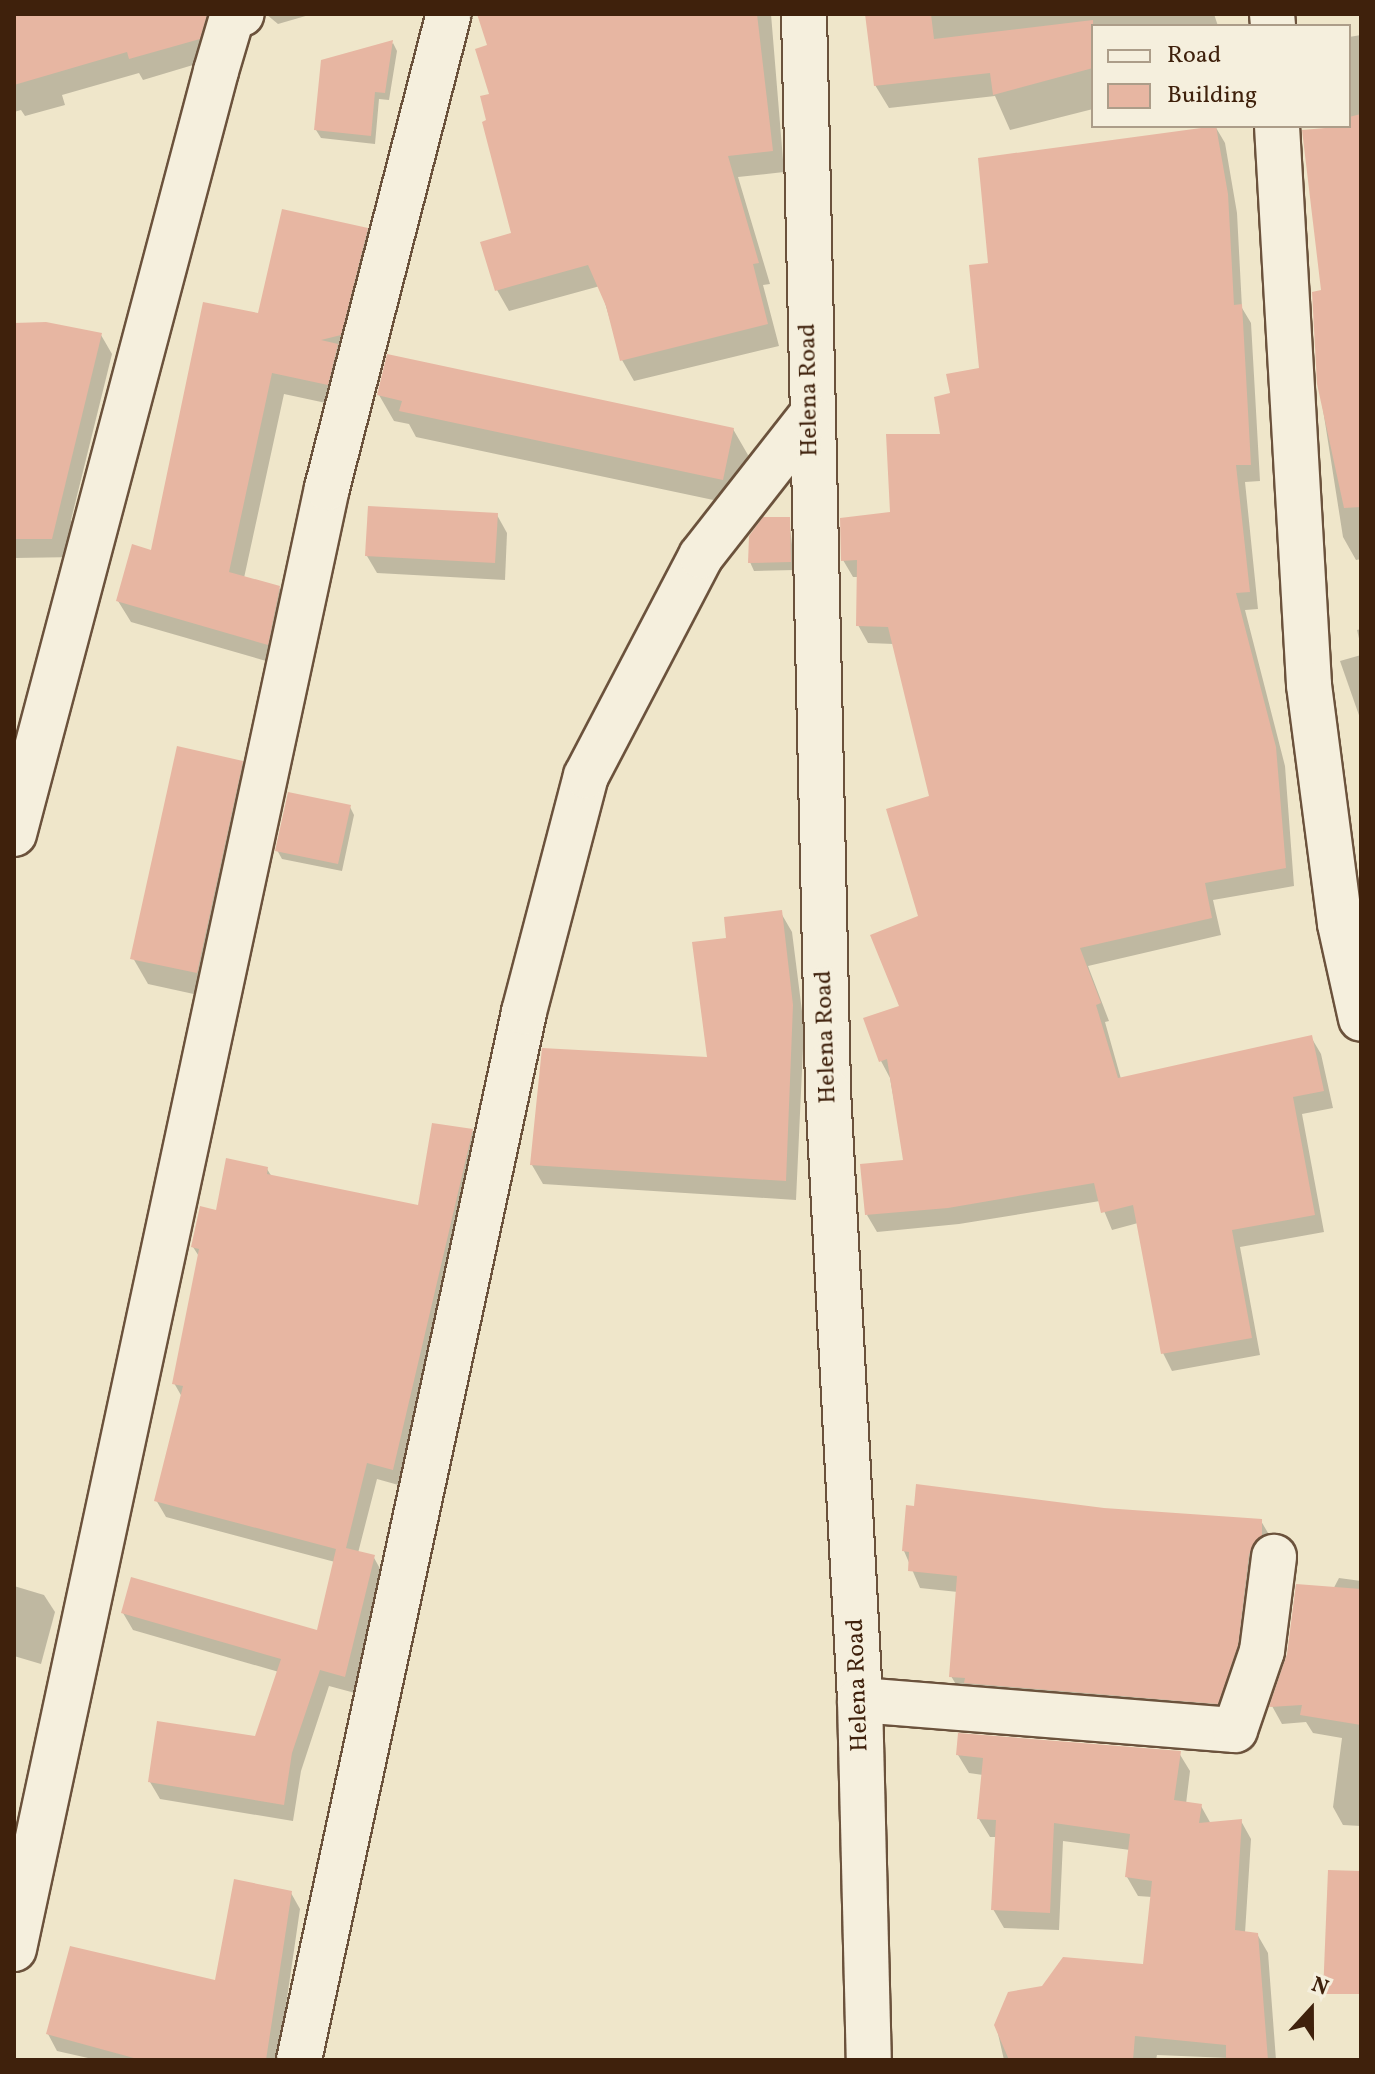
<!DOCTYPE html>
<html>
<head>
<meta charset="utf-8">
<style>
  body { margin:0 }
  #map { position:relative; width:1375px; height:2074px; overflow:hidden; background:#efe6ca; font-family:Vollkorn,serif }
  div>[style] { position:absolute }
  [style*='--x'] { left:calc(var(--x)*1px); top:calc(var(--y)*1px); width:calc(var(--w)*1px); rotate:calc(var(--a)*1deg) }
  .shadow>* { inset:0; background:#0003 }
  .building>* { inset:0; background:#e7b6a2 }
  .roads { filter:drop-shadow(2px 0 #6b523c) drop-shadow(-2px 0 #6b523c) drop-shadow(0 2px #6b523c) drop-shadow(0 -2px #6b523c) }
  .street>* { height:44px; margin:-22px; padding:0 22px; transform-origin:22px; border-radius:22px; background:#f5efdd }
  span { translate:-50% -50%; white-space:nowrap; text-align:center; line-height:1.15; -webkit-text-stroke:7px #f5efdd; paint-order:stroke }
  .street-label { font-size:24px; color:#3f210c }
  .frame { position:absolute; inset:0; border:16px solid #3f210c; pointer-events:none }
  .legend { position:absolute; left:1091px; top:24px; width:260px; height:104px; box-sizing:border-box; background:#f5efdd; border:2px solid #ac9d89; margin:0; padding:10px 14px; list-style:none; font-size:24px; color:#3f210c }
  .legend li { display:flex; align-items:center; gap:16px; height:40px }
  .legend b { width:40px; border:2px solid #ac9d89 }
  .north { position:absolute; left:1271px; top:1970px; width:80px; height:80px; -webkit-text-stroke:6px #f5efdd; paint-order:stroke; rotate:21deg; font-size:22px; font-weight:700; line-height:32px; text-align:center; color:#3f210c }
  .north::after { content:''; display:block; margin:auto; width:28px; height:36px; background:#3f210c; clip-path:polygon(50% 0,100% 100%,50% 72%,0 100%) }
</style>
</head>
<body>
<div id="map">
  <div class="shadow">
    <i style="clip-path:polygon(14px 14px,241px 14px,217px 42px,198px 47px,203px 62px,143px 80px,139px 73px,62px 95px,65px 105px,25px 116px,21px 110px,14px 112px)"></i>
    <i style="clip-path:polygon(266px 14px,308px 14px,309px 15px,278px 24px)"></i>
    <i style="clip-path:polygon(479px 14px,771px 14px,784px 172px,738px 177px,770px 284px,763px 285px,779px 346px,634px 381px,622px 360px,600px 286px,509px 311px,497px 290px,513px 235px,489px 122px,490px 46px)"></i>
    <i style="clip-path:polygon(867px 14px,1214px 14px,1218px 26px,1093px 26px,1093px 109px,1010px 130px,995px 96px,889px 108px,875px 85px)"></i>
    <i style="clip-path:polygon(1361px 35px,1361px 559px,1356px 560px,1343px 537px,1319px 384px,1323px 292px,1304px 131px,1349px 126px,1349px 37px)"></i>
    <i style="clip-path:polygon(393px 43px,397px 51px,389px 100px,379px 99px,375px 144px,321px 138px,316px 130px)"></i>
    <i style="clip-path:polygon(1215px 126px,1225px 143px,1237px 213px,1242px 308px,1251px 323px,1260px 481px,1245px 482px,1258px 609px,1245px 610px,1285px 766px,1294px 886px,1213px 900px,1221px 935px,1088px 966px,1109px 1021px,1105px 1022px,1121px 1079px,1311px 1037px,1321px 1054px,1333px 1108px,1302px 1114px,1324px 1232px,1240px 1247px,1260px 1355px,1172px 1371px,1163px 1353px,1138px 1223px,1112px 1230px,1100px 1201px,959px 1224px,877px 1232px,867px 1215px,905px 1161px,890px 1078px,881px 1061px,901px 1007px,921px 917px,932px 797px,894px 644px,868px 643px,858px 625px,858px 577px,853px 577px,843px 560px,892px 513px,942px 435px,952px 394px,982px 370px,990px 265px)"></i>
    <i style="clip-path:polygon(367px 229px,379px 251px,340px 406px,284px 394px,244px 578px,279px 588px,292px 610px,280px 665px,131px 622px,118px 601px,152px 552px,259px 316px)"></i>
    <i style="clip-path:polygon(14px 325px,101px 335px,112px 354px,71px 520px,82px 538px,77px 557px,14px 558px)"></i>
    <i style="clip-path:polygon(379px 395px,733px 429px,748px 455px,737px 505px,416px 437px,409px 424px,394px 421px)"></i>
    <i style="clip-path:polygon(497px 515px,507px 533px,505px 580px,377px 573px,367px 556px)"></i>
    <i style="clip-path:polygon(789px 519px,795px 570px,754px 571px,750px 562px)"></i>
    <i style="clip-path:polygon(1361px 629px,1361px 647px,1357px 630px)"></i>
    <i style="clip-path:polygon(1361px 655px,1361px 721px,1340px 661px)"></i>
    <i style="clip-path:polygon(242px 762px,257px 788px,212px 998px,148px 984px,133px 958px)"></i>
    <i style="clip-path:polygon(350px 807px,354px 815px,342px 871px,282px 859px,277px 850px)"></i>
    <i style="clip-path:polygon(781px 913px,792px 932px,804px 1027px,796px 1200px,543px 1184px,532px 1165px,709px 1059px,729px 940px)"></i>
    <i style="clip-path:polygon(472px 1131px,482px 1148px,402px 1486px,377px 1479px,358px 1553px,373px 1556px,383px 1574px,355px 1693px,329px 1686px,301px 1771px,293px 1821px,160px 1799px,150px 1782px,257px 1739px,279px 1672px,133px 1630px,123px 1613px,318px 1632px,335px 1562px,166px 1517px,156px 1500px,182px 1397px,174px 1383px,200px 1258px,193px 1247px,217px 1212px,267px 1169px,272px 1177px,420px 1207px)"></i>
    <i style="clip-path:polygon(1103px 1510px,1261px 1521px,1271px 1538px,1227px 1720px,961px 1693px,951px 1676px,958px 1592px,920px 1588px,904px 1551px)"></i>
    <i style="clip-path:polygon(1339px 1578px,1361px 1581px,1361px 1826px,1343px 1825px,1333px 1807px,1342px 1738px,1313px 1733px,1306px 1722px,1282px 1724px,1272px 1706px)"></i>
    <i style="clip-path:polygon(14px 1586px,44px 1595px,55px 1612px,41px 1664px,14px 1656px)"></i>
    <i style="clip-path:polygon(1179px 1753px,1190px 1771px,1186px 1804px,1201px 1806px,1211px 1824px,1241px 1821px,1251px 1839px,1245px 1933px,1257px 1934px,1268px 1953px,1276px 2060px,1157px 2055px,1156px 2060px,1004px 2060px,996px 2025px,1043px 1988px,1145px 1966px,1152px 1897px,1138px 1896px,1127px 1877px,1130px 1850px,1063px 1841px,1059px 1930px,1004px 1928px,993px 1909px,997px 1837px,990px 1837px,979px 1819px,983px 1775px,969px 1773px,958px 1755px)"></i>
    <i style="clip-path:polygon(291px 1893px,300px 1909px,278px 2060px,97px 2060px,57px 2051px,48px 2034px,217px 1983px)"></i>
  </div>
  <div class="building">
    <i style="clip-path:polygon(14px 14px,207px 14px,200px 39px,129px 59px,127px 52px,14px 85px)"></i>
    <i style="clip-path:polygon(477px 14px,757px 14px,773px 151px,728px 156px,759px 263px,753px 264px,768px 324px,620px 361px,606px 306px,588px 265px,495px 291px,480px 242px,511px 233px,482px 122px,486px 120px,480px 96px,489px 94px,475px 49px,487px 45px)"></i>
    <i style="clip-path:polygon(865px 14px,931px 14px,934px 39px,1093px 20px,1093px 68px,993px 95px,990px 73px,874px 86px)"></i>
    <i style="clip-path:polygon(393px 40px,385px 93px,375px 92px,371px 136px,314px 130px,321px 60px)"></i>
    <i style="clip-path:polygon(1361px 114px,1361px 507px,1344px 508px,1317px 384px,1312px 292px,1321px 290px,1302px 130px,1349px 126px,1349px 117px)"></i>
    <i style="clip-path:polygon(1216px 126px,1228px 194px,1234px 305px,1242px 304px,1251px 465px,1236px 465px,1250px 592px,1236px 593px,1276px 747px,1286px 868px,1205px 883px,1212px 918px,1080px 948px,1101px 1003px,1096px 1005px,1118px 1078px,1312px 1035px,1324px 1091px,1293px 1097px,1315px 1215px,1232px 1230px,1252px 1338px,1161px 1354px,1133px 1205px,1101px 1213px,1094px 1183px,948px 1208px,865px 1215px,860px 1164px,903px 1160px,887px 1059px,879px 1062px,863px 1018px,899px 1006px,870px 935px,918px 916px,886px 809px,929px 796px,888px 627px,856px 626px,857px 560px,841px 561px,840px 518px,890px 512px,886px 434px,940px 434px,934px 397px,950px 393px,946px 374px,979px 368px,969px 265px,988px 263px,978px 158px)"></i>
    <i style="clip-path:polygon(282px 209px,368px 228px,341px 335px,321px 340px,338px 344px,328px 385px,272px 373px,229px 572px,280px 586px,268px 645px,116px 601px,132px 544px,151px 550px,203px 302px,258px 313px)"></i>
    <i style="clip-path:polygon(46px 322px,102px 333px,52px 539px,14px 539px,14px 323px)"></i>
    <i style="clip-path:polygon(387px 354px,734px 428px,723px 480px,399px 411px,402px 401px,377px 395px)"></i>
    <i style="clip-path:polygon(368px 506px,498px 513px,495px 563px,365px 556px)"></i>
    <i style="clip-path:polygon(763px 517px,790px 517px,791px 562px,748px 563px,749px 536px)"></i>
    <i style="clip-path:polygon(177px 746px,243px 761px,197px 973px,130px 959px)"></i>
    <i style="clip-path:polygon(288px 792px,351px 805px,338px 864px,275px 851px)"></i>
    <i style="clip-path:polygon(782px 910px,793px 1005px,786px 1181px,530px 1165px,542px 1048px,707px 1057px,692px 942px,726px 938px,724px 917px)"></i>
    <i style="clip-path:polygon(432px 1123px,473px 1129px,393px 1470px,367px 1463px,346px 1548px,375px 1555px,345px 1677px,320px 1670px,292px 1753px,284px 1805px,148px 1782px,157px 1721px,255px 1736px,281px 1659px,121px 1613px,131px 1577px,317px 1630px,336px 1549px,154px 1501px,183px 1386px,172px 1384px,199px 1249px,191px 1247px,200px 1206px,216px 1210px,226px 1158px,268px 1167px,267px 1174px,418px 1205px)"></i>
    <i style="clip-path:polygon(916px 1484px,1104px 1508px,1262px 1519px,1262px 1536px,1249px 1554px,1238px 1645px,1218px 1704px,964px 1683px,965px 1678px,949px 1677px,957px 1576px,908px 1571px,909px 1552px,902px 1551px,906px 1505px,914px 1506px)"></i>
    <i style="clip-path:polygon(1296px 1584px,1361px 1589px,1361px 1725px,1300px 1715px,1302px 1705px,1269px 1707px,1287px 1654px)"></i>
    <i style="clip-path:polygon(958px 1733px,1181px 1751px,1174px 1800px,1202px 1804px,1199px 1823px,1242px 1819px,1235px 1930px,1258px 1933px,1268px 2060px,1226px 2060px,1226px 2045px,1135px 2036px,1133px 2060px,1009px 2060px,994px 2025px,1008px 1992px,1042px 1986px,1063px 1957px,1143px 1964px,1152px 1881px,1125px 1877px,1130px 1834px,1054px 1823px,1050px 1913px,991px 1910px,996px 1820px,977px 1819px,983px 1758px,956px 1755px)"></i>
    <i style="clip-path:polygon(1328px 1870px,1361px 1871px,1361px 1994px,1323px 1994px)"></i>
    <i style="clip-path:polygon(234px 1879px,292px 1891px,266px 2060px,141px 2060px,46px 2034px,70px 1946px,215px 1980px)"></i>
  </div>
  <div class="roads">
    <div class="street">
      <i style="--x:804;--y:14;--w:1077;--a:88.72"></i>
      <i style="--x:828;--y:1091;--w:610;--a:86.99"></i>
      <i style="--x:860;--y:1700;--w:360;--a:88.6"></i>
      <i style="--x:1272;--y:14;--w:12;--a:85"></i>
      <i style="--x:1277;--y:126;--w:560;--a:86.72"></i>
      <i style="--x:1309;--y:685;--w:241;--a:82.6"></i>
      <i style="--x:1340;--y:924;--w:97;--a:77.5"></i>
      <i style="--x:14;--y:834;--w:789;--a:-75.17"></i>
      <i style="--x:216;--y:71;--w:56;--a:-73.5"></i>
      <i style="--x:232;--y:17;--w:10;--a:-17"></i>
      <i style="--x:860;--y:1700;--w:376;--a:4.6"></i>
      <i style="--x:1235;--y:1730;--w:83;--a:-71.1"></i>
      <i style="--x:1262;--y:1651;--w:95;--a:-82.7"></i>
      <i style="--x:14;--y:1949;--w:1494;--a:-77.91"></i>
      <i style="--x:327;--y:488;--w:489;--a:-75.6"></i>
      <i style="--x:299;--y:2060;--w:1072;--a:-77.88"></i>
      <i style="--x:524;--y:1012;--w:244;--a:-75.3"></i>
      <i style="--x:586;--y:776;--w:248;--a:-62.4"></i>
      <i style="--x:701;--y:556;--w:177;--a:-51.9"></i>
    </div>
  </div>
  <div class="street-label">
    <span style="left:810px;top:390px;rotate:-91deg">Helena Road</span>
    <span style="left:827px;top:1037px;rotate:-92deg">Helena Road</span>
    <span style="left:859px;top:1685px;rotate:-92deg">Helena Road</span>
  </div>
  <div class="frame"></div>
  <ul class="legend">
  <li><b style="height:10px;background:#f5efdd"></b>Road</li>
  <li><b style="height:22px;background:#e7b6a2"></b>Building</li>
  </ul>
  <div class="north">N</div>
</div>
</body>
</html>
